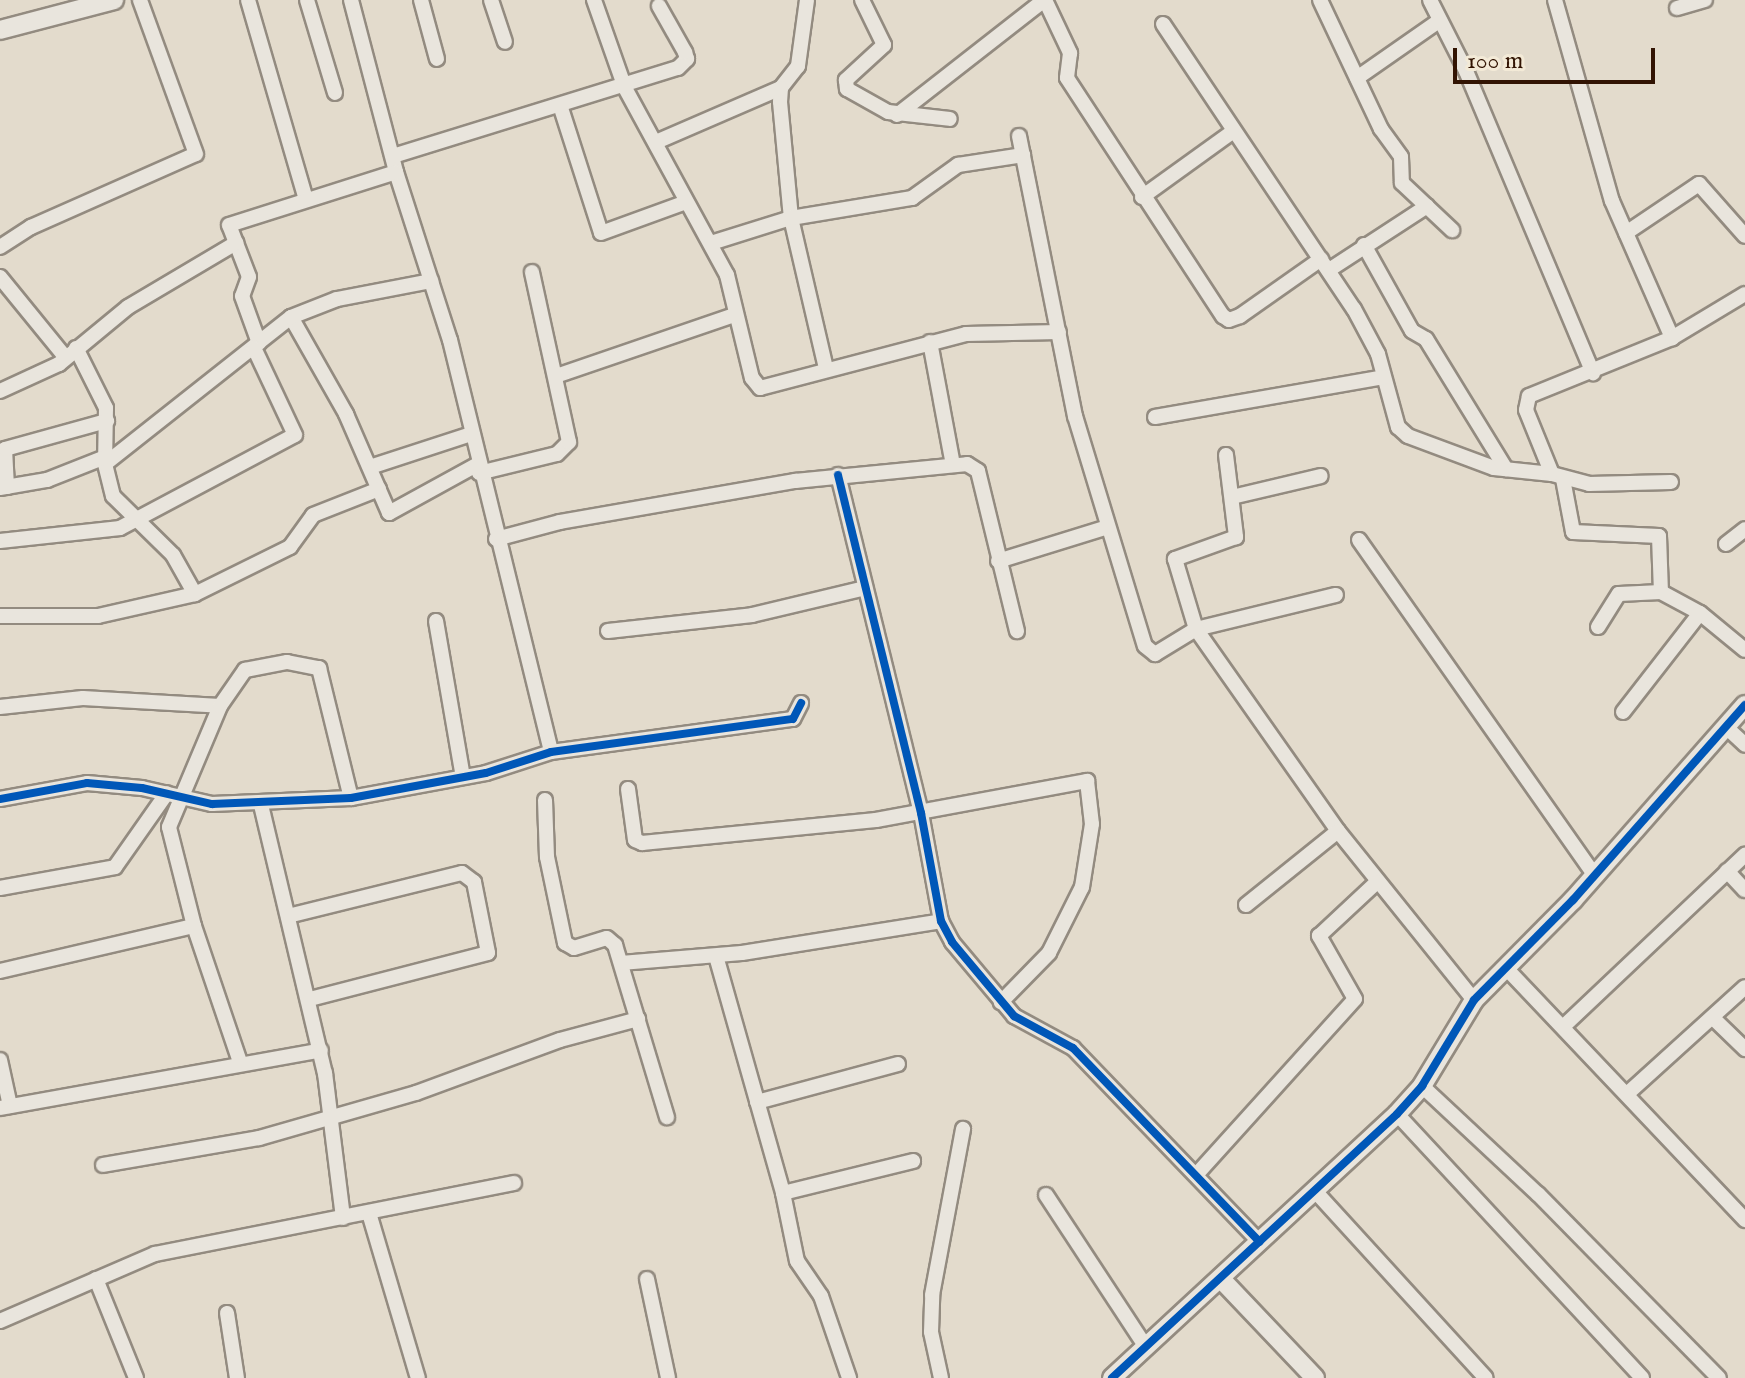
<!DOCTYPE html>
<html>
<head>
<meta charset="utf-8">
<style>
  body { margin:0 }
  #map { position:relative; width:1745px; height:1378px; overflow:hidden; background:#e3dbcc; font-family:"IM FELL English",serif }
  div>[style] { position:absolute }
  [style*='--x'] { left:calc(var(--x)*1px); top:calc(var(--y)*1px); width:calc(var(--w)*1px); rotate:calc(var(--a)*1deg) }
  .roads { filter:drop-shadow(2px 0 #938b80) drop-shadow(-2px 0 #938b80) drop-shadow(0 2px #938b80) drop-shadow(0 -2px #938b80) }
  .minor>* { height:14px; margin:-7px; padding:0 7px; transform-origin:7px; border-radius:7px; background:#e9e5dd }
  .tertiary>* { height:18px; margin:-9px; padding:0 9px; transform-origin:9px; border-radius:9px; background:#e9e5dd }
  .cycleway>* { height:8px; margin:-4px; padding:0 4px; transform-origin:4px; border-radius:4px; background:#0057b8 }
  span { translate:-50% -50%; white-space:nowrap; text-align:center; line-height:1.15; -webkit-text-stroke:6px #f3ead7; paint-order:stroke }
  .scale { position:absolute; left:1453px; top:48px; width:202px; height:36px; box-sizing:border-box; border:4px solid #321403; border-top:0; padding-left:10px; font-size:24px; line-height:28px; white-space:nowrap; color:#321403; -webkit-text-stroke:6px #f3ead7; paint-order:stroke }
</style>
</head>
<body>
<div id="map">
  <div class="roads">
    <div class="minor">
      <i style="--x:248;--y:0;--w:208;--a:73.8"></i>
      <i style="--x:307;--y:0;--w:97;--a:73.2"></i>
      <i style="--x:351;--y:0;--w:178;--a:75.3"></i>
      <i style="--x:396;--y:172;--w:176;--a:72.2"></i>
      <i style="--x:450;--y:340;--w:424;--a:76.2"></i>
      <i style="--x:421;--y:0;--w:61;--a:74.8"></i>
      <i style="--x:491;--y:0;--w:44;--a:71.6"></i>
      <i style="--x:594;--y:0;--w:93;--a:70.6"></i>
      <i style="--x:625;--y:88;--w:213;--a:61.4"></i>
      <i style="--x:727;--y:275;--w:106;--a:76.4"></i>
      <i style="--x:752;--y:378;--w:13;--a:51"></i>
      <i style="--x:760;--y:388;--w:213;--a:-14.7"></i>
      <i style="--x:966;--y:334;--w:93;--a:-1.2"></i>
      <i style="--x:807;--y:0;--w:67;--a:97.8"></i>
      <i style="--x:798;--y:66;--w:28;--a:128"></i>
      <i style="--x:781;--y:88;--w:14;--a:94"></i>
      <i style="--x:780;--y:102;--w:117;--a:84.6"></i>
      <i style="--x:791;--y:218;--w:154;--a:76.9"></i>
      <i style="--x:862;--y:0;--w:50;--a:63.9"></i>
      <i style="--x:884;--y:45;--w:52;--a:137.4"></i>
      <i style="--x:846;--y:80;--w:9;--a:84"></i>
      <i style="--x:847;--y:89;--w:47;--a:29.3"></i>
      <i style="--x:888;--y:112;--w:62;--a:6.4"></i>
      <i style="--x:1045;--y:0;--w:59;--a:64.7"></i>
      <i style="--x:1070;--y:53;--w:25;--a:97"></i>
      <i style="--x:1067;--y:78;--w:285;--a:56.8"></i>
      <i style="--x:1223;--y:316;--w:7;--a:34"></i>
      <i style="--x:1229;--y:320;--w:12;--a:-20"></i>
      <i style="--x:1240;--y:316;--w:99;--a:-35.1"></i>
      <i style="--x:1320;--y:0;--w:143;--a:64.7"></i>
      <i style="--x:1381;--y:129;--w:34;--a:54"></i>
      <i style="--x:1401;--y:157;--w:26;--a:88"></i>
      <i style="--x:1402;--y:183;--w:69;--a:43.2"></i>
      <i style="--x:1430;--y:0;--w:80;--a:63.1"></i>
      <i style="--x:1466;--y:71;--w:328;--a:67.2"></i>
      <i style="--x:1555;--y:0;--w:209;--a:74.2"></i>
      <i style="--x:1612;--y:201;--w:150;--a:66.3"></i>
      <i style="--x:1677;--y:8;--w:29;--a:-16"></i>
      <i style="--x:1163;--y:24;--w:343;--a:56.2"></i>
      <i style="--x:1354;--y:309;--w:51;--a:61.9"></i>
      <i style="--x:1378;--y:354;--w:76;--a:74.7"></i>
      <i style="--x:1398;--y:427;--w:13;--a:42"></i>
      <i style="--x:1408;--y:436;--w:92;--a:20.4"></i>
      <i style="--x:1494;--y:468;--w:58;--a:5.9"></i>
      <i style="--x:1552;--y:474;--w:38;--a:15"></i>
      <i style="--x:1589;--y:484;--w:82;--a:-1.4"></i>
      <i style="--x:1357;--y:78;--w:101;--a:-34.9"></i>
      <i style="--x:560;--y:105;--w:134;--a:72.2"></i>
      <i style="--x:601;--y:233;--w:90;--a:-20"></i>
      <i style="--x:897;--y:115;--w:187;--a:-38"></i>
      <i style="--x:1019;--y:136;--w:286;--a:78.7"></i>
      <i style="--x:1075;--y:416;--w:240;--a:73.1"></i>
      <i style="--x:1145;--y:646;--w:13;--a:39"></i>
      <i style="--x:1155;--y:654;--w:48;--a:-31.4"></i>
      <i style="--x:1196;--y:629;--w:144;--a:-13.7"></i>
      <i style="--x:656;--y:142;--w:136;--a:-23.4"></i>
      <i style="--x:393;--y:156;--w:298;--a:-17.2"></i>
      <i style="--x:678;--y:68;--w:13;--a:-45"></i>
      <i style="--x:687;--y:59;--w:7;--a:-106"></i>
      <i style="--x:685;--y:52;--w:53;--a:-119.5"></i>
      <i style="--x:1142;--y:197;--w:111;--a:-35.8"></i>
      <i style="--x:1626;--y:233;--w:88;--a:-33.9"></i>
      <i style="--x:1699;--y:184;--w:69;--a:48.5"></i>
      <i style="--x:236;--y:243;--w:36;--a:69"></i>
      <i style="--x:249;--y:277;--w:20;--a:110"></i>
      <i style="--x:242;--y:296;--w:50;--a:70.1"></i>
      <i style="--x:711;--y:243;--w:84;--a:-17.4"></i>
      <i style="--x:791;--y:218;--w:123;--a:-9.4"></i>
      <i style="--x:912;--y:198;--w:57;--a:-35.7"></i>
      <i style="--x:958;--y:165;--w:66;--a:-8.7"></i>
      <i style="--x:1364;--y:245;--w:98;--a:60.8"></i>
      <i style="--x:1412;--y:331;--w:16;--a:30"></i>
      <i style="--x:1426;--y:339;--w:153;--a:58.4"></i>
      <i style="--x:0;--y:247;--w:37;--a:-33"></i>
      <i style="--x:31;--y:227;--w:180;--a:-23.9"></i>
      <i style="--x:196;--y:154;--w:164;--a:-110"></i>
      <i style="--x:1329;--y:270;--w:117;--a:-33.1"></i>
      <i style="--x:0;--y:277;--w:104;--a:50.8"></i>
      <i style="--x:291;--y:317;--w:112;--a:60.4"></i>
      <i style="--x:346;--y:414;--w:108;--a:66.5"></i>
      <i style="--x:389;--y:513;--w:102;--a:-28.8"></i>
      <i style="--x:930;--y:342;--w:125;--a:79.4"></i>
      <i style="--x:76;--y:348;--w:67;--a:63.4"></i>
      <i style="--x:106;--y:408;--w:56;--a:91"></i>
      <i style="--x:105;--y:464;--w:33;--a:76"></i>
      <i style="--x:113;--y:496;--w:84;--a:44.5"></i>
      <i style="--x:173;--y:555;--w:45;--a:60.6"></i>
      <i style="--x:195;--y:594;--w:106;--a:-26.3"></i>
      <i style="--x:290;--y:547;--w:39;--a:-54"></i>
      <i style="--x:313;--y:515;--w:71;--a:-21.5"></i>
      <i style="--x:556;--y:376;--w:188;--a:-18.9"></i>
      <i style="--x:0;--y:391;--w:65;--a:-24.6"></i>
      <i style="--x:59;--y:364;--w:89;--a:-39.6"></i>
      <i style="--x:128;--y:307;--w:126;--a:-30.7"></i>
      <i style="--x:236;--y:243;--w:19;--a:-111"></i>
      <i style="--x:229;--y:225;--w:175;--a:-17.6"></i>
      <i style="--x:1155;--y:417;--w:232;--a:-9.9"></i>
      <i style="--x:1226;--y:455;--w:83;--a:83"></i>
      <i style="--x:1236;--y:537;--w:65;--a:160.2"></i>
      <i style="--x:1175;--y:559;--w:73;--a:73.3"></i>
      <i style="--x:1196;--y:629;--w:247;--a:54.9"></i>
      <i style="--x:1338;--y:831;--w:217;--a:51.2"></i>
      <i style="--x:105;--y:464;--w:237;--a:-38.3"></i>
      <i style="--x:291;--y:317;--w:49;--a:-21.4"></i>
      <i style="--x:337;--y:299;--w:96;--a:-10.8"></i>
      <i style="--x:370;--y:467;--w:106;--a:-18.1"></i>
      <i style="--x:479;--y:473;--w:80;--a:-13.7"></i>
      <i style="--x:557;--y:454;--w:17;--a:-45"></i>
      <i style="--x:569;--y:442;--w:174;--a:-102.3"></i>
      <i style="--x:1552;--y:474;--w:69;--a:-112.1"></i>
      <i style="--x:1526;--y:410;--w:14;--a:-78"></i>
      <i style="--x:1529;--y:396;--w:154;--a:-22.1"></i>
      <i style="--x:1672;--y:338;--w:85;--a:-31.1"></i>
      <i style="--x:838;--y:475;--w:348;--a:76.2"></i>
      <i style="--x:921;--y:813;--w:110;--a:79.5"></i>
      <i style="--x:941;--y:921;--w:24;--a:62"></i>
      <i style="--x:952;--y:942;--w:97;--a:50"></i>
      <i style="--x:1014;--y:1016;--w:67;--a:28.5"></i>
      <i style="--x:1073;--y:1048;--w:269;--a:46.1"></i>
      <i style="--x:1563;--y:479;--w:54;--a:79.3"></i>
      <i style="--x:1573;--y:532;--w:86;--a:2.7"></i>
      <i style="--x:1659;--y:536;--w:56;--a:88"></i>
      <i style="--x:7;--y:487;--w:38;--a:-93"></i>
      <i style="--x:5;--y:449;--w:106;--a:-15.4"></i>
      <i style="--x:0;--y:488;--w:48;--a:-9.7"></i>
      <i style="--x:47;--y:480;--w:62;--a:-21.6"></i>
      <i style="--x:1232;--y:497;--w:91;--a:-13.3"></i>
      <i style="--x:496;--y:539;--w:66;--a:-14.9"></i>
      <i style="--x:560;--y:522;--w:239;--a:-9.9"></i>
      <i style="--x:795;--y:481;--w:173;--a:-5.6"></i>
      <i style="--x:967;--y:464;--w:13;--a:32"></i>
      <i style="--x:978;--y:471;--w:165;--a:76.3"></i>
      <i style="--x:1359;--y:540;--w:411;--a:54.9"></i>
      <i style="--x:0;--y:541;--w:121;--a:-6.2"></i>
      <i style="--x:120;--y:528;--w:198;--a:-28"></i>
      <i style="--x:295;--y:435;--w:96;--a:-115.2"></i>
      <i style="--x:1726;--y:544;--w:24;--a:-38"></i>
      <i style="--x:998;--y:561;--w:115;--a:-17.2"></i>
      <i style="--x:0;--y:616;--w:98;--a:0"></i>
      <i style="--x:98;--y:616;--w:99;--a:-12.8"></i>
      <i style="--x:436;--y:621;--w:158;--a:80.2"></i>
      <i style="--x:1598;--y:627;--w:39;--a:-58"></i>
      <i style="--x:1619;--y:594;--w:42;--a:-2.7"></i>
      <i style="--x:1661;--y:592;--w:44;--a:28.3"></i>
      <i style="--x:1700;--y:613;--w:58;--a:39.4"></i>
      <i style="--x:608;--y:631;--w:145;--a:-6.3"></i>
      <i style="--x:752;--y:615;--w:116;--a:-13.4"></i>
      <i style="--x:0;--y:707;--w:83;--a:-6.2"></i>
      <i style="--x:83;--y:698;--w:137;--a:3.3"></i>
      <i style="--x:1623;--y:712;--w:125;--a:-52.1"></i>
      <i style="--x:1726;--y:727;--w:26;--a:43"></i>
      <i style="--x:628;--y:789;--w:51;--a:82.2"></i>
      <i style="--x:635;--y:840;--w:8;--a:23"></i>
      <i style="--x:642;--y:843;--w:235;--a:-5.6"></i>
      <i style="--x:876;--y:820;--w:215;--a:-10.5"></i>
      <i style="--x:1087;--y:781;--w:43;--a:83.4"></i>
      <i style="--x:1092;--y:824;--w:64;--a:99"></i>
      <i style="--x:1082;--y:887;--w:74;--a:116.6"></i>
      <i style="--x:1049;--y:953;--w:69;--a:134.4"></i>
      <i style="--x:0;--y:799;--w:88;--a:-10.4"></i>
      <i style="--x:87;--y:783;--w:55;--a:5.2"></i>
      <i style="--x:142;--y:788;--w:72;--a:12.9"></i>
      <i style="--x:212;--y:804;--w:139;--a:-2.5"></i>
      <i style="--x:351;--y:798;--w:137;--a:-10.5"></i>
      <i style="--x:486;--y:773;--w:68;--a:-17.9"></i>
      <i style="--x:551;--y:752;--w:244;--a:-7.8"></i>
      <i style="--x:793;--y:719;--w:18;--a:-63"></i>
      <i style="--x:545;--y:800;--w:57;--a:88"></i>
      <i style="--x:547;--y:857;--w:88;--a:78.2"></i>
      <i style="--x:565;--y:943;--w:10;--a:29"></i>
      <i style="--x:574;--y:948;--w:34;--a:-17"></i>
      <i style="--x:607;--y:938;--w:11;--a:41"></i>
      <i style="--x:615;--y:945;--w:180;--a:73.2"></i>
      <i style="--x:261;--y:805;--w:276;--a:76.6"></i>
      <i style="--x:325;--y:1073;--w:146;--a:82.9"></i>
      <i style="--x:1727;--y:871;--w:26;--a:47"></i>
      <i style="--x:0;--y:888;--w:117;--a:-10.3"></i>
      <i style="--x:115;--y:867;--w:90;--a:-54.9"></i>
      <i style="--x:1246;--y:905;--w:118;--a:-38.8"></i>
      <i style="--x:288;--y:916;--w:179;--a:-13.9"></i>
      <i style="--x:462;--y:873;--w:15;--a:37"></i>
      <i style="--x:474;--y:882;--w:72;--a:78.8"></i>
      <i style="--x:488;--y:953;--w:184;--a:165.5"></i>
      <i style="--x:716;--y:956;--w:246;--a:74.2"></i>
      <i style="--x:783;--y:1193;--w:69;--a:78.4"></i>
      <i style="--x:797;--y:1261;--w:42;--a:55.6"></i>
      <i style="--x:821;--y:1296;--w:87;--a:71.1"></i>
      <i style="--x:621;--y:963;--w:121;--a:-4.7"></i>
      <i style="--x:742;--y:953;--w:202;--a:-9.1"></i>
      <i style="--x:1505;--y:967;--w:349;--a:46.5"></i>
      <i style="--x:0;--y:971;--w:199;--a:-13.1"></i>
      <i style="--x:1713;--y:1018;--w:45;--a:44.1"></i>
      <i style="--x:1565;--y:1025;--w:248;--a:-43.4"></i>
      <i style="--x:0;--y:1060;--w:47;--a:77.7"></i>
      <i style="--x:240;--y:1062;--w:144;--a:-108.7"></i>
      <i style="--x:194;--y:926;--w:102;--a:-104.2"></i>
      <i style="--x:169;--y:827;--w:131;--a:-67.1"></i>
      <i style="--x:220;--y:706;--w:44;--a:-55.2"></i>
      <i style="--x:245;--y:670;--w:43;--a:-10.8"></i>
      <i style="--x:287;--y:662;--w:33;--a:11"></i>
      <i style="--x:319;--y:668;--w:134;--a:76.2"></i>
      <i style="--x:1422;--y:1086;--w:158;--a:43"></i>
      <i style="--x:1538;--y:1194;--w:258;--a:45.5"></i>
      <i style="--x:1627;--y:1094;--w:159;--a:-42.2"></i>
      <i style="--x:757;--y:1102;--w:146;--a:-15.1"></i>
      <i style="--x:0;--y:1108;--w:326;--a:-10.2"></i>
      <i style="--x:1397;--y:1114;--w:360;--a:47.1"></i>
      <i style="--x:103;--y:1165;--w:158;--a:-9.8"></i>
      <i style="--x:259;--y:1138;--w:163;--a:-16"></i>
      <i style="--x:416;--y:1093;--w:153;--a:-20.2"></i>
      <i style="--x:560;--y:1040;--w:81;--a:-15.1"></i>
      <i style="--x:1196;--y:1175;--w:237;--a:-47.9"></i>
      <i style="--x:1355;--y:999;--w:73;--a:-119.7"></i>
      <i style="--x:1319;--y:936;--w:79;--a:-43"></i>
      <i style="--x:1315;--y:1191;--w:253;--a:47.6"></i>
      <i style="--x:783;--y:1193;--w:134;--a:-13.8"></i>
      <i style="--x:1046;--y:1195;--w:182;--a:56.7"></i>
      <i style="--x:369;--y:1213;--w:172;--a:73.5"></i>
      <i style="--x:96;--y:1279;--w:107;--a:68"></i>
      <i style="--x:647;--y:1279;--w:101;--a:78"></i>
      <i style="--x:227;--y:1313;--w:66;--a:81.3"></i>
      <i style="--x:0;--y:1321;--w:169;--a:-23.4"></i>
      <i style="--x:155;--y:1254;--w:366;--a:-11.2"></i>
      <i style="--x:941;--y:1378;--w:47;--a:-102.3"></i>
      <i style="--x:931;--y:1332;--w:37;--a:-88"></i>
      <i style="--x:932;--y:1295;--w:169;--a:-79.4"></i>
    </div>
    <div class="tertiary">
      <i style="--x:0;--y:30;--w:118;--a:-14.7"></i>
      <i style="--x:1222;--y:1280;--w:135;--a:46.5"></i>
      <i style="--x:1112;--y:1378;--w:388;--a:-42.8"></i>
      <i style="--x:1397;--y:1114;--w:38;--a:-48"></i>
      <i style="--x:1422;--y:1086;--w:100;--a:-58.8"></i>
      <i style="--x:1474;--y:1000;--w:141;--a:-45.3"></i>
      <i style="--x:1573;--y:900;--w:260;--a:-48.6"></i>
    </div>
  </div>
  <div class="cycleway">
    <i style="--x:838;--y:475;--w:348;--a:76.2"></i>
    <i style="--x:921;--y:813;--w:110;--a:79.5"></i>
    <i style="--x:941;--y:921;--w:24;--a:62"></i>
    <i style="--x:952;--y:942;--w:97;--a:50"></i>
    <i style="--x:1014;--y:1016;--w:67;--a:28.5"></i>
    <i style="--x:1073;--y:1048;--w:269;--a:46.1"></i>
    <i style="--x:0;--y:799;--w:88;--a:-10.4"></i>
    <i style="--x:87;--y:783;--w:55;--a:5.2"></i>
    <i style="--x:142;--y:788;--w:72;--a:12.9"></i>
    <i style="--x:212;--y:804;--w:139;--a:-2.5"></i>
    <i style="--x:351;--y:798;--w:137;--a:-10.5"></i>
    <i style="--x:486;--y:773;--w:68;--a:-17.9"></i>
    <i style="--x:551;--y:752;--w:244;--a:-7.8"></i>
    <i style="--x:793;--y:719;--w:18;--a:-63"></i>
    <i style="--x:1112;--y:1378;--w:388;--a:-42.8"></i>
    <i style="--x:1397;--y:1114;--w:38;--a:-48"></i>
    <i style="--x:1422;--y:1086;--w:100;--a:-58.8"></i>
    <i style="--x:1474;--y:1000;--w:141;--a:-45.3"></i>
    <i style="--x:1573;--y:900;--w:260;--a:-48.6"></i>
  </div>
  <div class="scale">100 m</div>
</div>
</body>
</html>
